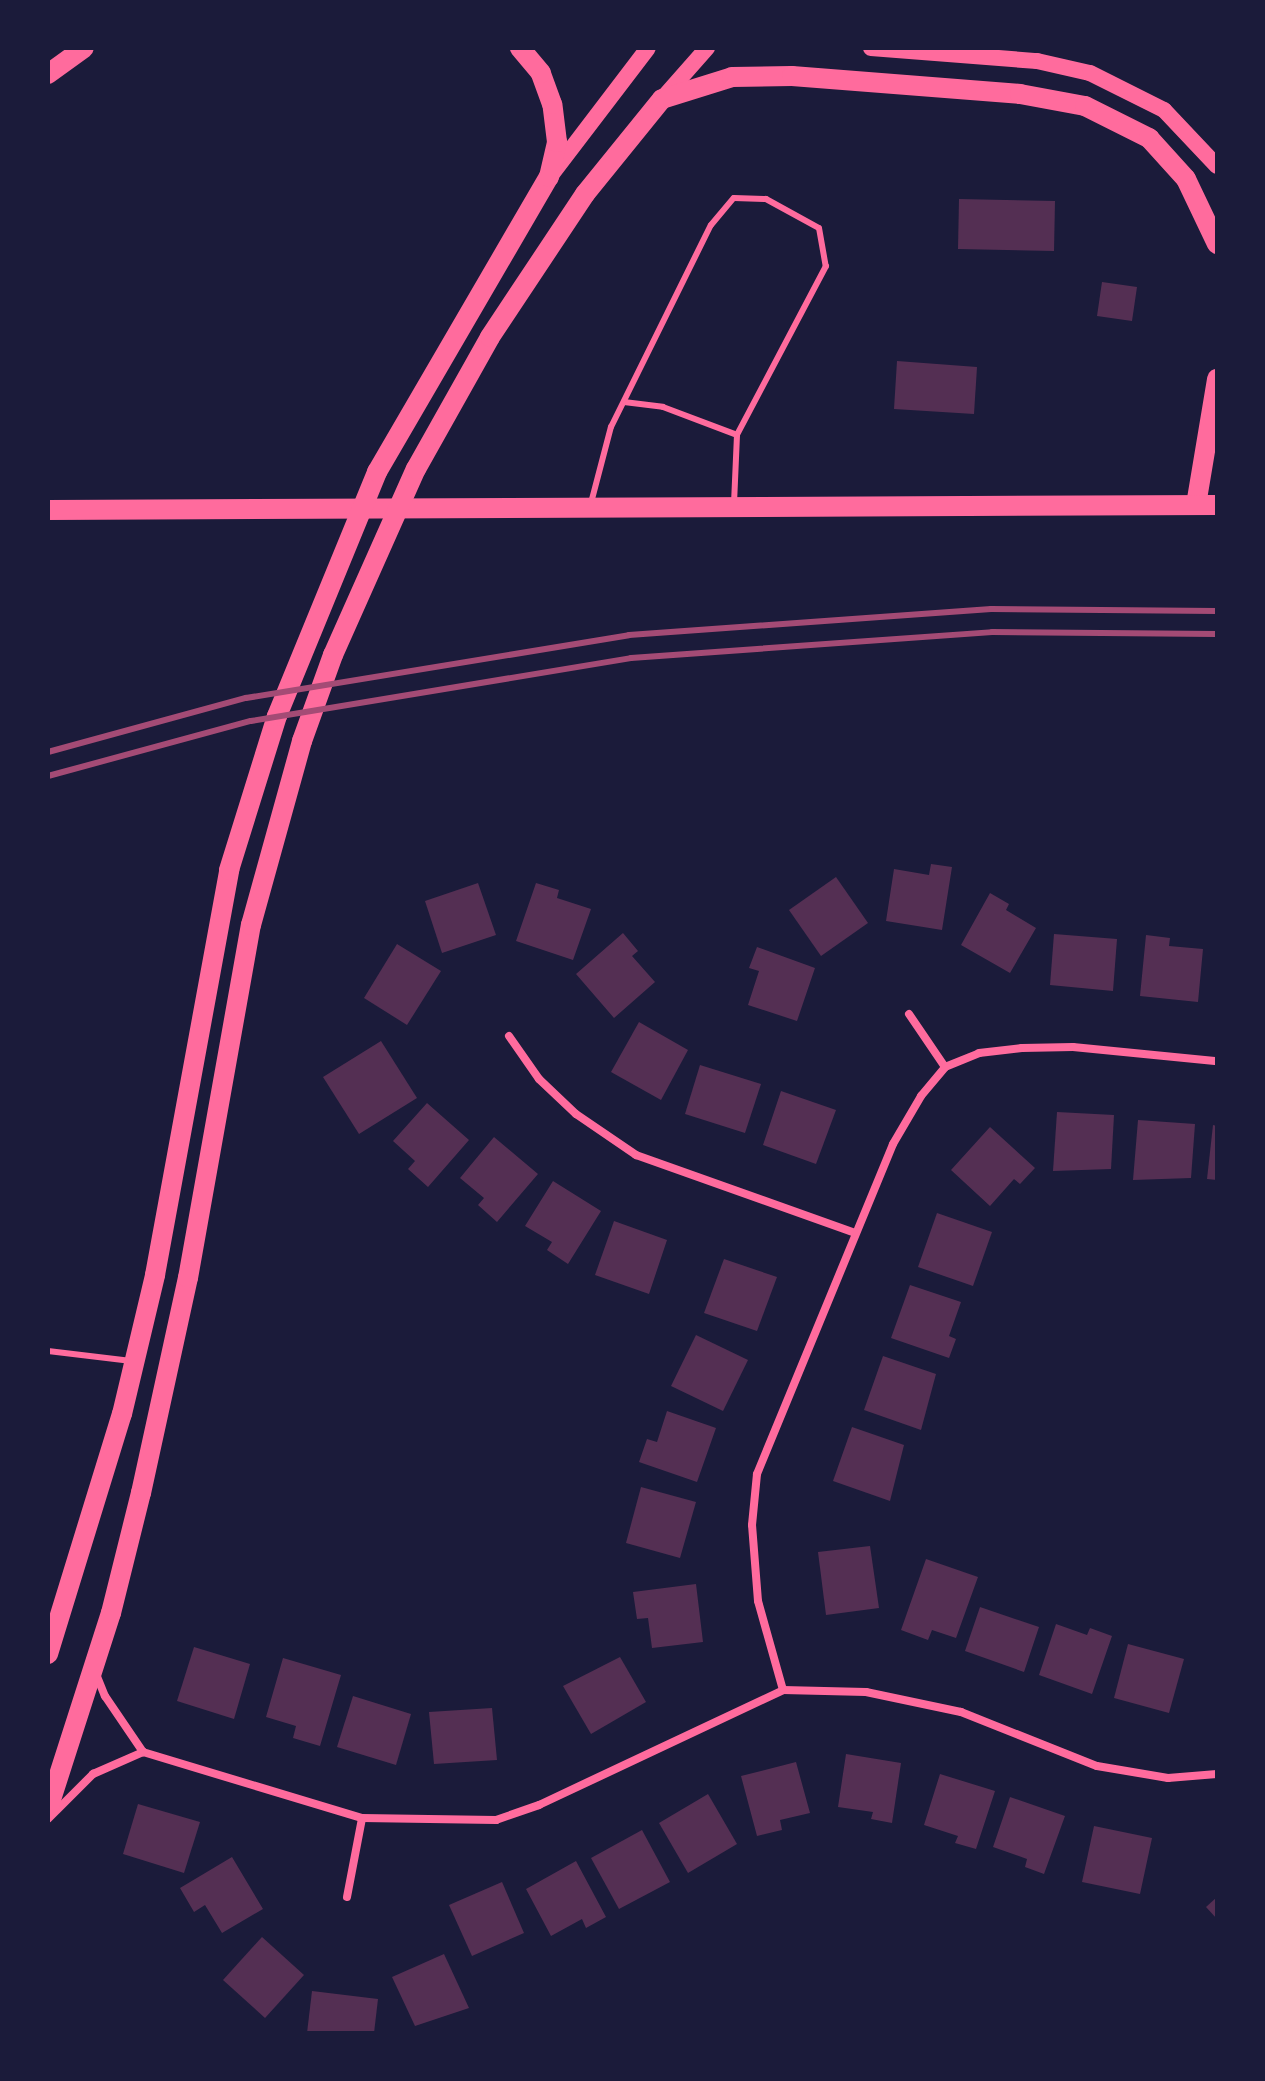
<!DOCTYPE html>
<html>
<head>
<meta charset="utf-8">
<style>
  body { margin:0 }
  #map { position:relative; width:1265px; height:2081px; overflow:hidden; background:#1b1b3a; font-family:"Exo 2",sans-serif }
  div>[style] { position:absolute }
  [style*='--x'] { left:calc(var(--x)*1px); top:calc(var(--y)*1px); width:calc(var(--w)*1px); rotate:calc(var(--a)*1deg) }
  .building>* { inset:0; background:#542f53 }
  .service>* { height:6px; margin:-3px; padding:0 3px; transform-origin:3px; border-radius:3px; background:#ff6b9d }
  .minor>* { height:8px; margin:-4px; padding:0 4px; transform-origin:4px; border-radius:4px; background:#ff6b9d }
  .secondary>* { height:16px; margin:-8px; padding:0 8px; transform-origin:8px; border-radius:8px; background:#ff6b9d }
  .primary>* { height:20px; margin:-10px; padding:0 10px; transform-origin:10px; border-radius:10px; background:#ff6b9d }
  .rail>* { height:6px; margin:-3px; padding:0 3px; transform-origin:3px; border-radius:3px; background:#a44b75 }
  span { translate:-50% -50%; white-space:nowrap; text-align:center; line-height:1.15; -webkit-text-stroke:6px #1b1b3a; paint-order:stroke }
  .frame { position:absolute; inset:0; border:50px solid #1b1b3a; pointer-events:none }
</style>
</head>
<body>
<div id="map">
  <div class="building">
    <i style="clip-path:polygon(959px 199px,1055px 201px,1054px 251px,958px 249px)"></i>
    <i style="clip-path:polygon(1102px 282px,1137px 287px,1132px 321px,1097px 316px)"></i>
    <i style="clip-path:polygon(897px 361px,977px 367px,974px 414px,894px 409px)"></i>
    <i style="clip-path:polygon(931px 864px,952px 867px,942px 930px,886px 921px,894px 869px,929px 875px)"></i>
    <i style="clip-path:polygon(836px 877px,868px 923px,821px 956px,789px 910px)"></i>
    <i style="clip-path:polygon(478px 883px,496px 935px,442px 953px,425px 901px)"></i>
    <i style="clip-path:polygon(536px 883px,559px 890px,557px 898px,591px 909px,573px 960px,516px 941px)"></i>
    <i style="clip-path:polygon(990px 893px,1009px 904px,1006px 910px,1036px 928px,1010px 973px,961px 945px)"></i>
    <i style="clip-path:polygon(623px 933px,638px 951px,632px 956px,655px 982px,614px 1018px,576px 974px)"></i>
    <i style="clip-path:polygon(1054px 934px,1117px 939px,1113px 991px,1050px 985px)"></i>
    <i style="clip-path:polygon(1146px 935px,1170px 938px,1169px 946px,1203px 949px,1198px 1002px,1140px 996px)"></i>
    <i style="clip-path:polygon(397px 944px,441px 971px,407px 1025px,364px 998px)"></i>
    <i style="clip-path:polygon(757px 947px,815px 968px,797px 1021px,748px 1005px,759px 971px,749px 968px)"></i>
    <i style="clip-path:polygon(639px 1022px,688px 1050px,661px 1100px,611px 1072px)"></i>
    <i style="clip-path:polygon(381px 1041px,417px 1098px,359px 1134px,323px 1077px)"></i>
    <i style="clip-path:polygon(700px 1065px,761px 1084px,745px 1133px,685px 1114px)"></i>
    <i style="clip-path:polygon(781px 1091px,836px 1110px,816px 1164px,763px 1145px)"></i>
    <i style="clip-path:polygon(427px 1103px,469px 1140px,428px 1187px,408px 1169px,415px 1161px,393px 1141px)"></i>
    <i style="clip-path:polygon(1057px 1112px,1114px 1115px,1111px 1169px,1053px 1171px)"></i>
    <i style="clip-path:polygon(1138px 1120px,1195px 1124px,1191px 1178px,1133px 1180px)"></i>
    <i style="clip-path:polygon(1213px 1125px,1217px 1126px,1217px 1180px,1207px 1179px)"></i>
    <i style="clip-path:polygon(990px 1127px,1035px 1168px,1020px 1184px,1014px 1179px,990px 1206px,951px 1170px)"></i>
    <i style="clip-path:polygon(494px 1137px,538px 1174px,497px 1222px,478px 1205px,484px 1198px,460px 1178px)"></i>
    <i style="clip-path:polygon(553px 1181px,601px 1211px,568px 1264px,547px 1250px,552px 1242px,525px 1226px)"></i>
    <i style="clip-path:polygon(937px 1213px,992px 1232px,973px 1286px,918px 1267px)"></i>
    <i style="clip-path:polygon(614px 1221px,667px 1240px,649px 1294px,595px 1275px)"></i>
    <i style="clip-path:polygon(724px 1259px,777px 1277px,757px 1331px,704px 1313px)"></i>
    <i style="clip-path:polygon(910px 1285px,961px 1302px,949px 1336px,956px 1339px,949px 1358px,891px 1338px)"></i>
    <i style="clip-path:polygon(696px 1335px,748px 1360px,723px 1411px,671px 1386px)"></i>
    <i style="clip-path:polygon(883px 1356px,936px 1374px,921px 1430px,864px 1410px)"></i>
    <i style="clip-path:polygon(667px 1411px,716px 1428px,697px 1482px,639px 1462px,647px 1439px,657px 1442px)"></i>
    <i style="clip-path:polygon(852px 1427px,904px 1445px,890px 1501px,833px 1481px)"></i>
    <i style="clip-path:polygon(641px 1487px,696px 1502px,680px 1558px,626px 1543px)"></i>
    <i style="clip-path:polygon(870px 1546px,879px 1608px,826px 1615px,818px 1552px)"></i>
    <i style="clip-path:polygon(926px 1559px,978px 1577px,956px 1638px,932px 1630px,928px 1640px,901px 1630px)"></i>
    <i style="clip-path:polygon(696px 1584px,703px 1642px,652px 1648px,648px 1618px,637px 1619px,633px 1592px)"></i>
    <i style="clip-path:polygon(980px 1607px,1039px 1627px,1024px 1672px,965px 1651px)"></i>
    <i style="clip-path:polygon(1056px 1624px,1087px 1635px,1090px 1628px,1112px 1636px,1092px 1694px,1039px 1675px)"></i>
    <i style="clip-path:polygon(1128px 1644px,1184px 1659px,1169px 1713px,1114px 1698px)"></i>
    <i style="clip-path:polygon(194px 1647px,250px 1664px,234px 1719px,177px 1701px)"></i>
    <i style="clip-path:polygon(620px 1657px,646px 1702px,591px 1734px,563px 1686px)"></i>
    <i style="clip-path:polygon(283px 1658px,341px 1675px,320px 1746px,293px 1738px,296px 1726px,266px 1717px)"></i>
    <i style="clip-path:polygon(353px 1696px,411px 1714px,396px 1765px,337px 1747px)"></i>
    <i style="clip-path:polygon(492px 1708px,497px 1760px,434px 1764px,429px 1712px)"></i>
    <i style="clip-path:polygon(846px 1754px,901px 1763px,892px 1823px,871px 1819px,873px 1812px,838px 1807px)"></i>
    <i style="clip-path:polygon(796px 1762px,810px 1813px,780px 1820px,782px 1830px,757px 1836px,741px 1776px)"></i>
    <i style="clip-path:polygon(940px 1774px,995px 1791px,976px 1849px,955px 1843px,958px 1836px,924px 1825px)"></i>
    <i style="clip-path:polygon(708px 1794px,737px 1844px,688px 1873px,659px 1823px)"></i>
    <i style="clip-path:polygon(1010px 1797px,1065px 1816px,1044px 1874px,1025px 1867px,1027px 1859px,993px 1847px)"></i>
    <i style="clip-path:polygon(138px 1804px,200px 1822px,184px 1873px,123px 1854px)"></i>
    <i style="clip-path:polygon(1094px 1826px,1152px 1838px,1140px 1894px,1082px 1882px)"></i>
    <i style="clip-path:polygon(642px 1830px,670px 1882px,619px 1909px,591px 1858px)"></i>
    <i style="clip-path:polygon(232px 1857px,263px 1909px,222px 1933px,205px 1905px,194px 1912px,180px 1888px)"></i>
    <i style="clip-path:polygon(576px 1861px,606px 1917px,586px 1928px,582px 1919px,551px 1936px,526px 1889px)"></i>
    <i style="clip-path:polygon(502px 1882px,524px 1933px,472px 1956px,449px 1905px)"></i>
    <i style="clip-path:polygon(1217px 1897px,1217px 1919px,1206px 1907px)"></i>
    <i style="clip-path:polygon(262px 1937px,304px 1975px,265px 2018px,223px 1980px)"></i>
    <i style="clip-path:polygon(444px 1954px,469px 2008px,415px 2026px,392px 1977px)"></i>
    <i style="clip-path:polygon(312px 1991px,378px 1999px,374px 2033px,307px 2033px)"></i>
  </div>
  <div class="service">
    <i style="--x:624;--y:402;--w:39;--a:7"></i>
    <i style="--x:663;--y:407;--w:79;--a:20.7"></i>
    <i style="--x:591;--y:503;--w:79;--a:-75.3"></i>
    <i style="--x:611;--y:427;--w:225;--a:-63.7"></i>
    <i style="--x:711;--y:225;--w:35;--a:-50"></i>
    <i style="--x:734;--y:198;--w:32;--a:2"></i>
    <i style="--x:766;--y:199;--w:60;--a:28.7"></i>
    <i style="--x:819;--y:228;--w:39;--a:80"></i>
    <i style="--x:826;--y:266;--w:191;--a:117.8"></i>
    <i style="--x:737;--y:435;--w:70;--a:92.5"></i>
    <i style="--x:48;--y:1351;--w:84;--a:6.9"></i>
  </div>
  <div class="minor">
    <i style="--x:909;--y:1014;--w:64;--a:55.8"></i>
    <i style="--x:509;--y:1036;--w:52;--a:55.1"></i>
    <i style="--x:539;--y:1079;--w:51;--a:43.4"></i>
    <i style="--x:576;--y:1114;--w:73;--a:34.3"></i>
    <i style="--x:636;--y:1155;--w:232;--a:19.6"></i>
    <i style="--x:96;--y:1674;--w:24;--a:68"></i>
    <i style="--x:105;--y:1696;--w:68;--a:55.8"></i>
    <i style="--x:783;--y:1690;--w:92;--a:-105.7"></i>
    <i style="--x:758;--y:1601;--w:76;--a:-94.5"></i>
    <i style="--x:752;--y:1525;--w:51;--a:-84.4"></i>
    <i style="--x:757;--y:1474;--w:357;--a:-67.6"></i>
    <i style="--x:893;--y:1144;--w:56;--a:-59.7"></i>
    <i style="--x:921;--y:1096;--w:38;--a:-50"></i>
    <i style="--x:945;--y:1067;--w:37;--a:-22"></i>
    <i style="--x:979;--y:1053;--w:43;--a:-6.6"></i>
    <i style="--x:1022;--y:1048;--w:51;--a:-1.1"></i>
    <i style="--x:1073;--y:1047;--w:145;--a:5.6"></i>
    <i style="--x:48;--y:1819;--w:64;--a:-45"></i>
    <i style="--x:93;--y:1774;--w:55;--a:-23.7"></i>
    <i style="--x:143;--y:1752;--w:229;--a:16.8"></i>
    <i style="--x:362;--y:1818;--w:134;--a:0.9"></i>
    <i style="--x:496;--y:1820;--w:46;--a:-19.2"></i>
    <i style="--x:539;--y:1805;--w:270;--a:-25.2"></i>
    <i style="--x:783;--y:1690;--w:83;--a:1.4"></i>
    <i style="--x:866;--y:1692;--w:97;--a:11.9"></i>
    <i style="--x:961;--y:1712;--w:146;--a:21.7"></i>
    <i style="--x:1097;--y:1766;--w:72;--a:9.6"></i>
    <i style="--x:1168;--y:1778;--w:49;--a:-4.7"></i>
    <i style="--x:347;--y:1897;--w:80;--a:-79.2"></i>
  </div>
  <div class="secondary">
    <i style="--x:871;--y:48;--w:167;--a:4.5"></i>
    <i style="--x:1037;--y:61;--w:54;--a:12.8"></i>
    <i style="--x:1090;--y:73;--w:83;--a:26.6"></i>
    <i style="--x:1164;--y:110;--w:77;--a:46.6"></i>
    <i style="--x:662;--y:99;--w:68;--a:-48.6"></i>
    <i style="--x:552;--y:174;--w:158;--a:-52.7"></i>
  </div>
  <div class="primary">
    <i style="--x:48;--y:74;--w:44;--a:-35.8"></i>
    <i style="--x:1196;--y:505;--w:128;--a:-80.5"></i>
    <i style="--x:48;--y:510;--w:1169;--a:-0.25"></i>
    <i style="--x:48;--y:1654;--w:251;--a:-72.9"></i>
    <i style="--x:122;--y:1414;--w:143;--a:-76.6"></i>
    <i style="--x:155;--y:1275;--w:412;--a:-79.6"></i>
    <i style="--x:229;--y:870;--w:161;--a:-72.7"></i>
    <i style="--x:277;--y:716;--w:264;--a:-67.7"></i>
    <i style="--x:377;--y:472;--w:341;--a:-59.8"></i>
    <i style="--x:549;--y:177;--w:36;--a:-77"></i>
    <i style="--x:557;--y:142;--w:38;--a:-97"></i>
    <i style="--x:552;--y:104;--w:33;--a:-110"></i>
    <i style="--x:541;--y:73;--w:33;--a:-130"></i>
    <i style="--x:48;--y:1809;--w:206;--a:-72.2"></i>
    <i style="--x:111;--y:1613;--w:124;--a:-76"></i>
    <i style="--x:141;--y:1493;--w:220;--a:-77.7"></i>
    <i style="--x:188;--y:1278;--w:359;--a:-79.9"></i>
    <i style="--x:251;--y:925;--w:191;--a:-74.5"></i>
    <i style="--x:302;--y:741;--w:91;--a:-70.2"></i>
    <i style="--x:333;--y:655;--w:204;--a:-66"></i>
    <i style="--x:416;--y:469;--w:151;--a:-60.7"></i>
    <i style="--x:490;--y:337;--w:172;--a:-56.4"></i>
    <i style="--x:585;--y:194;--w:122;--a:-51"></i>
    <i style="--x:662;--y:99;--w:73;--a:-17.4"></i>
    <i style="--x:732;--y:77;--w:60;--a:-1"></i>
    <i style="--x:792;--y:76;--w:229;--a:4.5"></i>
    <i style="--x:1020;--y:94;--w:66;--a:10.5"></i>
    <i style="--x:1085;--y:106;--w:72;--a:26.6"></i>
    <i style="--x:1149;--y:138;--w:55;--a:47.9"></i>
    <i style="--x:1186;--y:179;--w:72;--a:64.5"></i>
  </div>
  <div class="rail">
    <i style="--x:48;--y:752;--w:205;--a:-15.3"></i>
    <i style="--x:246;--y:698;--w:388;--a:-9.3"></i>
    <i style="--x:629;--y:635;--w:363;--a:-4.1"></i>
    <i style="--x:991;--y:609;--w:226;--a:0.5"></i>
    <i style="--x:48;--y:776;--w:210;--a:-15.2"></i>
    <i style="--x:251;--y:721;--w:385;--a:-9.4"></i>
    <i style="--x:631;--y:658;--w:362;--a:-4.1"></i>
    <i style="--x:992;--y:632;--w:225;--a:0.5"></i>
  </div>
  <div class="frame"></div>
</div>
</body>
</html>
